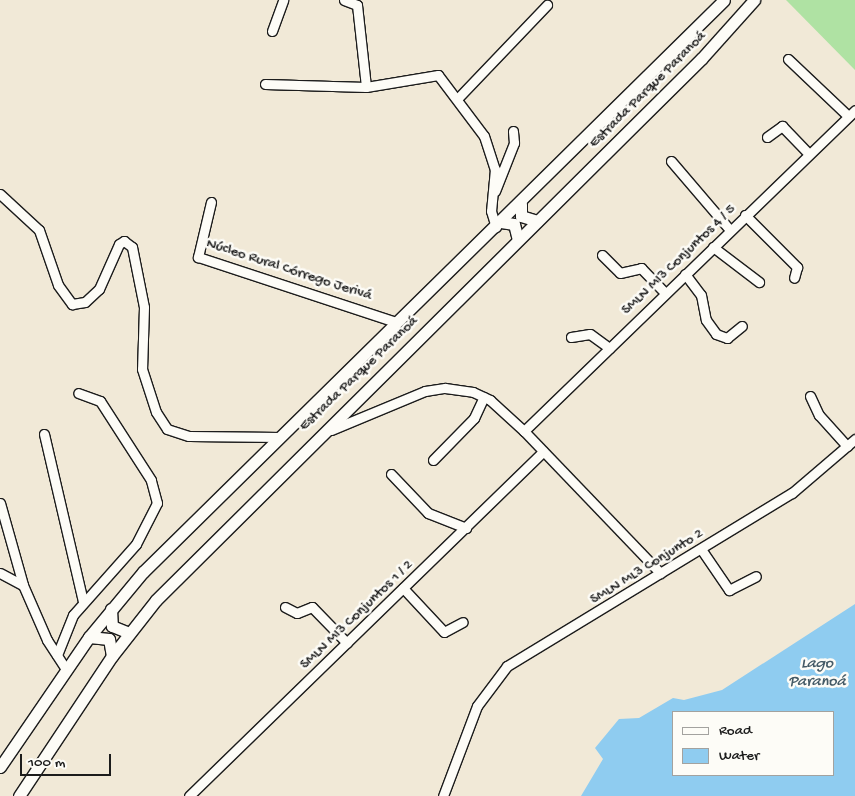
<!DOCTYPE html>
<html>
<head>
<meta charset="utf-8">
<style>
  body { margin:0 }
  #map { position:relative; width:855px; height:796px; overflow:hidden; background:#f1e9d7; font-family:"Gochi Hand",sans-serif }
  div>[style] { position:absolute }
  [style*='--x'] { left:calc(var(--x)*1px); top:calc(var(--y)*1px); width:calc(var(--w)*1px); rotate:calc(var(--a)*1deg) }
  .green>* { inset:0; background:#afe2a3 }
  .water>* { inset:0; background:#8fccf0 }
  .roads { filter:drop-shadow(1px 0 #1c1c1c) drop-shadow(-1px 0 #1c1c1c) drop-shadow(0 1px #1c1c1c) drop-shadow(0 -1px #1c1c1c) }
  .minor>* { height:9px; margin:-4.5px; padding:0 4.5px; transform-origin:4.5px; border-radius:4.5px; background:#fdfcf7 }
  .major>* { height:11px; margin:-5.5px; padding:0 5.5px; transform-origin:5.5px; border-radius:5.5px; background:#fdfcf7 }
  span { translate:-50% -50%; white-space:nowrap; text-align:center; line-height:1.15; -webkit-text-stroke:5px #fdfcf7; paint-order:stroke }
  .street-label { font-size:15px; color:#1c1c1c }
  .water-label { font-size:16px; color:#445a66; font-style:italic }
  .legend { position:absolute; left:672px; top:711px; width:162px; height:65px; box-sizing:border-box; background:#fdfcf7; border:1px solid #a3a29f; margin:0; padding:6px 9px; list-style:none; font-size:15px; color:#1c1c1c }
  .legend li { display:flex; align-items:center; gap:10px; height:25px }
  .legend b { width:25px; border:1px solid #a3a29f }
  .scale { position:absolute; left:20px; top:754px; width:91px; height:22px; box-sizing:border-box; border:2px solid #1c1c1c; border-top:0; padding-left:6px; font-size:15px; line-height:18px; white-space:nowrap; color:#1c1c1c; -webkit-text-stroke:4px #fdfcf7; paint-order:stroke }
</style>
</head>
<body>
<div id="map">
  <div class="green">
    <i style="clip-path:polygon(786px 0,855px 0,855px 70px)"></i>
  </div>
  <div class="water">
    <i style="clip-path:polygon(evenodd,855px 604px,855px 796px,581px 796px,603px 759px,595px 748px,619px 719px,639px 718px,673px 698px,684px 700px,722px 690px,855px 604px,674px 712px,834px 712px,834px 775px,674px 775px,674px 712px)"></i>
  </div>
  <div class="roads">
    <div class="minor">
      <i style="--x:344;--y:0;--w:14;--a:21"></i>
      <i style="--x:357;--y:5;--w:82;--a:83.7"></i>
      <i style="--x:366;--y:87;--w:73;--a:-9.5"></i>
      <i style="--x:438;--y:75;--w:76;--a:53"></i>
      <i style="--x:484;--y:136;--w:35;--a:72"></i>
      <i style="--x:495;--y:169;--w:42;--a:95.4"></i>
      <i style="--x:491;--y:211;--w:17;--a:73"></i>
      <i style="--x:272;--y:31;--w:33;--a:-70"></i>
      <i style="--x:788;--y:59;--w:83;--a:43.5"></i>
      <i style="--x:265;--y:84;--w:101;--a:1.7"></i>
      <i style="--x:458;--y:98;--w:129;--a:-46.3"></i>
      <i style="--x:767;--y:137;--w:19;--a:-36"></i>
      <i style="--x:782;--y:126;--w:39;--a:46"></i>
      <i style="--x:671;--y:161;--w:91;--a:49.5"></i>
      <i style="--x:495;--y:191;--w:52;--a:-68.4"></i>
      <i style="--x:514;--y:143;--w:12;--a:-95"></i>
      <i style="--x:0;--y:194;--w:53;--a:42.7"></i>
      <i style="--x:39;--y:230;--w:58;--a:70.9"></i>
      <i style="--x:58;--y:285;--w:24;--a:54"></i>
      <i style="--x:72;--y:304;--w:13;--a:-9"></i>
      <i style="--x:85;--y:302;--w:19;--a:-43"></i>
      <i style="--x:99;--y:289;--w:49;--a:-66"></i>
      <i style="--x:119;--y:244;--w:6;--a:-31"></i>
      <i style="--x:124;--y:241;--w:10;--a:37"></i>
      <i style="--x:132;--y:247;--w:61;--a:78.7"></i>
      <i style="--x:144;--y:307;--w:62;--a:91.8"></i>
      <i style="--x:142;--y:369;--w:45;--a:72"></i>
      <i style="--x:156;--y:412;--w:20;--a:57"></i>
      <i style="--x:167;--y:429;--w:23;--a:18"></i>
      <i style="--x:189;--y:436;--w:91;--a:0.6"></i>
      <i style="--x:211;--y:202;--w:57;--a:103.3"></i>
      <i style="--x:198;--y:257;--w:208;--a:18.2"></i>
      <i style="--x:745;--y:215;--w:74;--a:45"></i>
      <i style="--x:797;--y:267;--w:11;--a:105"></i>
      <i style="--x:713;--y:247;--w:58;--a:37.3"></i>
      <i style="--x:602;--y:255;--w:25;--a:45"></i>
      <i style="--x:620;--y:273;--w:22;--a:-13"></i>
      <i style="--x:641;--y:268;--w:35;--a:46"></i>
      <i style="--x:685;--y:274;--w:26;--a:53"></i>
      <i style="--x:701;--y:295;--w:25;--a:79"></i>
      <i style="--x:706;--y:320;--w:17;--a:54"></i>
      <i style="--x:716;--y:334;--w:12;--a:20"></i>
      <i style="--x:727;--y:338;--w:19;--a:-39"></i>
      <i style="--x:571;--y:337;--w:19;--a:-9"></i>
      <i style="--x:590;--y:334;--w:24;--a:36"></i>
      <i style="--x:810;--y:396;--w:21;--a:65"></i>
      <i style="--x:819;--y:415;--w:42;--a:47.9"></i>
      <i style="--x:331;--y:430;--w:102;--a:-22.5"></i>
      <i style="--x:425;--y:391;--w:20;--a:-9"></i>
      <i style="--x:445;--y:388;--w:28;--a:8"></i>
      <i style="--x:473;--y:392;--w:19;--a:25"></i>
      <i style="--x:490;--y:400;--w:46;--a:42.4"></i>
      <i style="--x:524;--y:431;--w:197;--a:46.2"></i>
      <i style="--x:524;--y:431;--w:461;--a:-44.1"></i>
      <i style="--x:44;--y:434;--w:171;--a:76.9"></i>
      <i style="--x:433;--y:460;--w:59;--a:-45.7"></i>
      <i style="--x:474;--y:418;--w:23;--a:-65"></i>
      <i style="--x:391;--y:474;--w:54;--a:46.5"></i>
      <i style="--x:428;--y:513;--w:41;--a:21.5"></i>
      <i style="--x:0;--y:503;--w:85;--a:74.3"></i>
      <i style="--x:701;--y:549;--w:50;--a:55.7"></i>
      <i style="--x:729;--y:590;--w:30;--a:-27"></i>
      <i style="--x:0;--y:573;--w:26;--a:28"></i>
      <i style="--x:23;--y:585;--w:60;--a:66.4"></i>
      <i style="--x:47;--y:640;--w:35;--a:57"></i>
      <i style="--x:403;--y:588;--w:60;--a:47"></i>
      <i style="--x:444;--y:632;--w:21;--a:-28"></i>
      <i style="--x:285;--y:607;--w:13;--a:27"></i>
      <i style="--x:297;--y:613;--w:16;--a:-22"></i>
      <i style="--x:312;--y:607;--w:50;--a:45.8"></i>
      <i style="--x:57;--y:655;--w:43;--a:-68.2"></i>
      <i style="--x:73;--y:615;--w:95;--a:-48.4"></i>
      <i style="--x:136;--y:544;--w:46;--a:-62.9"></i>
      <i style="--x:157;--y:503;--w:24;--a:-105"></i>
      <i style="--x:151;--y:480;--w:94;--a:-122.8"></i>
      <i style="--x:100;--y:401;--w:23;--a:-160"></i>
      <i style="--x:189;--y:796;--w:494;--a:-44.2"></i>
      <i style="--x:443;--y:796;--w:96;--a:-69.3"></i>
      <i style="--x:477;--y:706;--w:50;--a:-53.1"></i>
      <i style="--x:507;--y:666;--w:333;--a:-31.3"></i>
      <i style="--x:792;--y:493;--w:83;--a:-40.6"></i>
    </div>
    <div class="major">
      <i style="--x:521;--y:204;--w:12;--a:90"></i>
      <i style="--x:521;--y:216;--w:17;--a:17"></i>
      <i style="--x:501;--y:222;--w:13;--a:9"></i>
      <i style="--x:514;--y:224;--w:16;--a:76"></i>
      <i style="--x:111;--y:609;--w:17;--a:87"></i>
      <i style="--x:112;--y:626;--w:18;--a:22"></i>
      <i style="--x:89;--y:637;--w:20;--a:6"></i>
      <i style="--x:109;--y:639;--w:17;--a:80"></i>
      <i style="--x:0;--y:767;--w:158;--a:-55.6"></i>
      <i style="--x:89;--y:637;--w:85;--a:-50.3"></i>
      <i style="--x:143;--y:572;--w:815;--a:-44.55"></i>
      <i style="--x:19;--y:796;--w:168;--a:-56.4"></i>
      <i style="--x:112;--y:656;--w:71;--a:-51.8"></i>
      <i style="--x:156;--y:600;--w:769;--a:-44.79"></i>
      <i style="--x:702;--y:58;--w:78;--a:-48.1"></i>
    </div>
  </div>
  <div class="street-label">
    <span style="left:648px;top:90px;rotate:-45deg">Estrada Parque Paranoá</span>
    <span style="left:679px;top:260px;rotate:-44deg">SMLN MI3 Conjuntos 4 / 5</span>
    <span style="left:289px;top:270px;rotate:18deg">Núcleo Rural Córrego Jerivá</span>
    <span style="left:359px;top:374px;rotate:-44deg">Estrada Parque Paranoá</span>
    <span style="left:647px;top:567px;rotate:-32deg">SMLN ML3 Conjunto 2</span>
    <span style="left:357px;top:615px;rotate:-44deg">SMLN MI3 Conjuntos 1 / 2</span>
  </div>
  <div class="water-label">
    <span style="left:817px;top:674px">Lago<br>Paranoá</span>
  </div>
  <ul class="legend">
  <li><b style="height:6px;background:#fdfcf7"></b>Road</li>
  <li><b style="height:14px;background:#8fccf0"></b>Water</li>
  </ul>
  <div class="scale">100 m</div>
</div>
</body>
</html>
